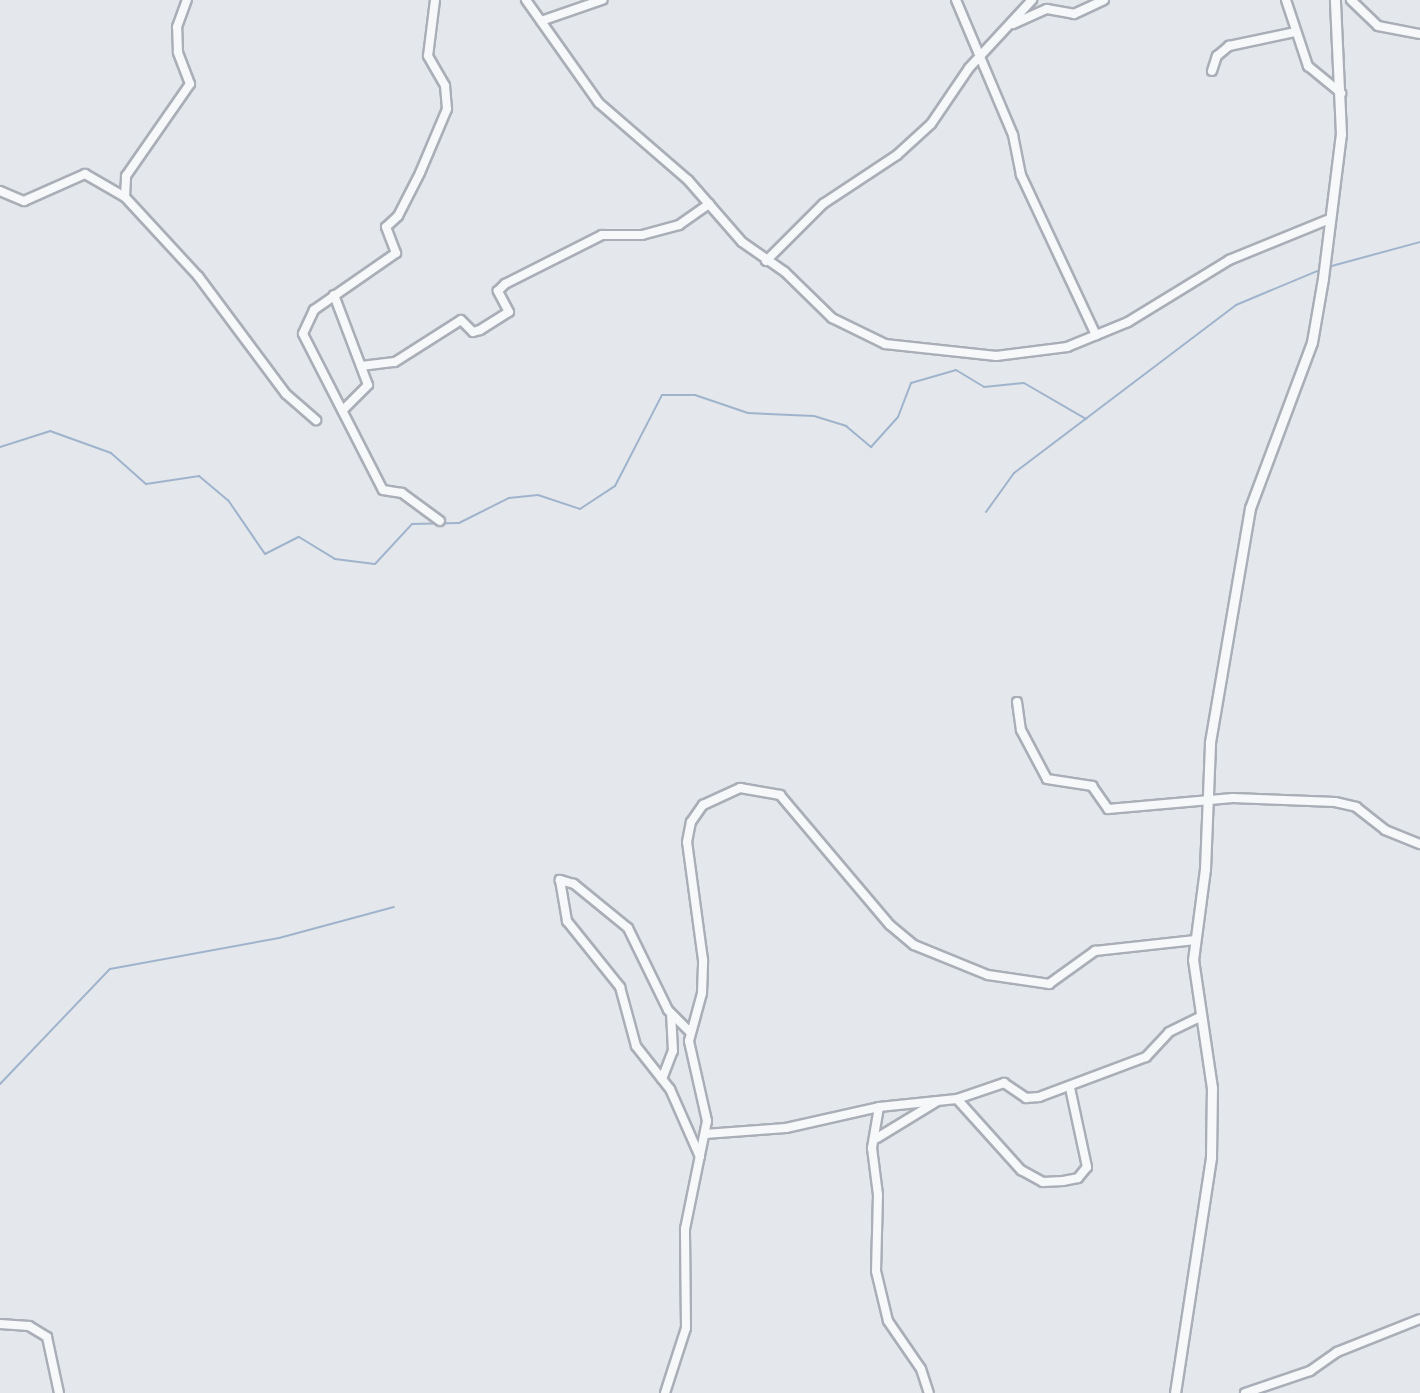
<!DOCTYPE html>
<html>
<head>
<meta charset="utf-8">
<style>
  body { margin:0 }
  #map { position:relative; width:1420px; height:1393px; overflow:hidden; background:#e4e7ec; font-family:Montserrat,sans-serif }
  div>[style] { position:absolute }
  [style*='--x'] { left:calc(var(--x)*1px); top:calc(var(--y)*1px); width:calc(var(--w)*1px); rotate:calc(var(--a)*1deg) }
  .stream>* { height:2px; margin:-1px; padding:0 1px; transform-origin:1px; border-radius:1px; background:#9fb4cc }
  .roads { filter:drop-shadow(2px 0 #a9aeb7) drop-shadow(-2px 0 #a9aeb7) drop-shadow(0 2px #a9aeb7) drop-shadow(0 -2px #a9aeb7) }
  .minor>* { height:8px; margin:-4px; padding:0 4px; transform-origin:4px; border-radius:4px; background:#f7f8fa }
  .tertiary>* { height:9px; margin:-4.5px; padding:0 4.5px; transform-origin:4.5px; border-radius:4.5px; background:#f7f8fa }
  span { translate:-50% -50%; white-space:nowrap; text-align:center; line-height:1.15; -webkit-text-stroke:6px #f4f6f9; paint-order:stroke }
</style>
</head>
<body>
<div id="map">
  <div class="stream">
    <i style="--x:1328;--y:267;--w:95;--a:-15.2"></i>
    <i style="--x:0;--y:447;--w:52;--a:-17.7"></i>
    <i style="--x:50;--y:431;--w:65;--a:19.8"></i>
    <i style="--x:111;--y:453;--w:47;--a:41.5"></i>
    <i style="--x:146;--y:484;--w:54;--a:-8.6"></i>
    <i style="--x:199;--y:476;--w:38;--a:40"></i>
    <i style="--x:228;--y:500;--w:65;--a:55.6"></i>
    <i style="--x:265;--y:554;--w:38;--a:-27"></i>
    <i style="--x:299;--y:537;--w:42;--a:31.4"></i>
    <i style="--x:335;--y:559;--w:40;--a:7.1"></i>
    <i style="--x:375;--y:564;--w:54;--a:-47.2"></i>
    <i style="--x:412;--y:524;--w:47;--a:-1.2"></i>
    <i style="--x:459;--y:523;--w:56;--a:-26.6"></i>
    <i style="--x:509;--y:498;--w:29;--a:-6"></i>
    <i style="--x:538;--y:495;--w:44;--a:18.4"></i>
    <i style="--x:580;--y:509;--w:42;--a:-33.3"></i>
    <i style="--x:615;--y:486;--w:102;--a:-62.7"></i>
    <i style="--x:662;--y:395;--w:33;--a:0"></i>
    <i style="--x:695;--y:395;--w:56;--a:18.8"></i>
    <i style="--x:748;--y:413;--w:66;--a:2.6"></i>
    <i style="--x:814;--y:416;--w:34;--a:17"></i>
    <i style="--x:846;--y:426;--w:33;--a:40"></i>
    <i style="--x:871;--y:447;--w:40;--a:-48"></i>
    <i style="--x:898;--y:417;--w:36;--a:-69"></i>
    <i style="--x:911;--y:383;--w:47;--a:-16.1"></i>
    <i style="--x:956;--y:370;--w:33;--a:31"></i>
    <i style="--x:984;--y:387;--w:40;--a:-5.7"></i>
    <i style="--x:1024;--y:383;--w:72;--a:30.1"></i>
    <i style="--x:986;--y:512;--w:48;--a:-54.3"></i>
    <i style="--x:1014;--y:473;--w:278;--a:-37.1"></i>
    <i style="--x:1236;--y:305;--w:93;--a:-22.7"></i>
    <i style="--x:0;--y:1084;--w:159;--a:-46.3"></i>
    <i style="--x:110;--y:969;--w:172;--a:-10.4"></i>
    <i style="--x:279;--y:938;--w:119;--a:-15.1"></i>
  </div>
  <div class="roads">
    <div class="minor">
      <i style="--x:435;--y:0;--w:56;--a:97.1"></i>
      <i style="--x:428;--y:56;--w:34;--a:60"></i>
      <i style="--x:445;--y:86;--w:23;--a:85"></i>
      <i style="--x:447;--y:109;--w:69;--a:112.9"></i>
      <i style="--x:420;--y:173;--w:48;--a:117.1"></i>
      <i style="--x:398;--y:216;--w:16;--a:137"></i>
      <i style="--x:386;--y:227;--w:28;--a:69"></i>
      <i style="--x:396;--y:253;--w:100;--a:145.2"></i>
      <i style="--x:314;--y:310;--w:26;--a:115"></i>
      <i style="--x:303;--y:334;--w:175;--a:62.9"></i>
      <i style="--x:383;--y:490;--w:19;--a:9"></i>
      <i style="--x:402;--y:493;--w:47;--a:36.4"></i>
      <i style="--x:526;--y:0;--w:126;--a:54.7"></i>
      <i style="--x:599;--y:103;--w:118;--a:40.9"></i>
      <i style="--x:688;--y:180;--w:82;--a:48.9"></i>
      <i style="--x:742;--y:242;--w:52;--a:34.9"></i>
      <i style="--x:785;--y:272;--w:66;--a:44.4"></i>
      <i style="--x:832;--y:318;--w:59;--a:26.1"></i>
      <i style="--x:885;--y:344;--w:112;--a:6.2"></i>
      <i style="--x:996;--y:356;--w:72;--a:-7.2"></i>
      <i style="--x:1067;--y:347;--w:66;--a:-22.3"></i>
      <i style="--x:1128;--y:322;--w:119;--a:-31.5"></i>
      <i style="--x:1229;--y:260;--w:106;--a:-22.2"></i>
      <i style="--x:956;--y:0;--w:147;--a:67.1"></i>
      <i style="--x:1013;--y:135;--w:41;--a:78.7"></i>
      <i style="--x:1021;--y:175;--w:177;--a:64.9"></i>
      <i style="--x:1286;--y:0;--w:70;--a:71.6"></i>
      <i style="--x:1308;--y:66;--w:43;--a:39.3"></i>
      <i style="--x:1351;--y:0;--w:37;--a:44"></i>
      <i style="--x:1378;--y:26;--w:43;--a:10.8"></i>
      <i style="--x:541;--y:21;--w:65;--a:-19"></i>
      <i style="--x:1013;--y:24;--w:37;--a:-24"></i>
      <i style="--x:1047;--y:9;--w:27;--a:10"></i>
      <i style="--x:1074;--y:14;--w:33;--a:-25"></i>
      <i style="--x:1212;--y:71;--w:16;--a:-72"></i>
      <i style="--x:1217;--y:56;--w:16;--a:-40"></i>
      <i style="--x:1229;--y:46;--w:67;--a:-12"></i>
      <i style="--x:0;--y:191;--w:26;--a:23"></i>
      <i style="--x:24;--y:201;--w:67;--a:-23.9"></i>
      <i style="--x:85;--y:174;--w:46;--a:29.9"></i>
      <i style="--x:125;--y:197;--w:108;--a:47.3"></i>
      <i style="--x:198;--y:276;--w:147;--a:53.3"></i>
      <i style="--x:286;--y:394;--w:40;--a:41"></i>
      <i style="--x:125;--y:197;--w:21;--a:-87"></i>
      <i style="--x:126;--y:176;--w:112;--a:-55.2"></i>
      <i style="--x:190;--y:84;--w:34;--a:-111"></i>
      <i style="--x:178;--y:52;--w:25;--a:-92"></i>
      <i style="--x:177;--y:27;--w:29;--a:-70"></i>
      <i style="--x:766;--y:261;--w:81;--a:-45"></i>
      <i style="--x:823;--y:204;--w:89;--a:-33.5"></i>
      <i style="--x:897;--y:155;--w:46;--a:-42.4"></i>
      <i style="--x:931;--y:124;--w:68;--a:-55.8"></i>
      <i style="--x:969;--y:68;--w:93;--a:-47.2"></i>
      <i style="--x:334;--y:295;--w:96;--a:69.3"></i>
      <i style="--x:368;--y:385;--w:34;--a:135"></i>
      <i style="--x:361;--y:366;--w:34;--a:-7"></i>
      <i style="--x:395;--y:362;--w:78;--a:-32.5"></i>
      <i style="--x:461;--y:320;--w:17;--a:45"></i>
      <i style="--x:473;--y:332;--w:7;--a:-16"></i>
      <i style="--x:480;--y:330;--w:34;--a:-32"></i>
      <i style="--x:509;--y:312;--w:24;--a:-118"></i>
      <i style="--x:498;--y:291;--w:10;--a:-45"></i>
      <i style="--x:505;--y:284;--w:109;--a:-26.8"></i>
      <i style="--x:602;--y:235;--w:40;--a:0"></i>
      <i style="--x:642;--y:235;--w:38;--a:-15"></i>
      <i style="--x:679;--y:225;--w:37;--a:-35"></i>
      <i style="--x:1017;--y:702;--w:28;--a:82"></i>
      <i style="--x:1021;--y:730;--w:55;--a:62"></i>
      <i style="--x:1047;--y:779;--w:46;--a:8.8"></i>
      <i style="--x:1092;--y:786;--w:28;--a:55"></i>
      <i style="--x:1108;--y:809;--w:125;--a:-5"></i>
      <i style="--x:1233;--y:798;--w:102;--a:2.2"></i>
      <i style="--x:1335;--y:802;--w:22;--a:13"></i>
      <i style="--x:1356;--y:807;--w:37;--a:38"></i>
      <i style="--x:1385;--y:830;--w:38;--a:22"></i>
      <i style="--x:690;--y:1032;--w:31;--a:-135"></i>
      <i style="--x:668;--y:1010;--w:91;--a:-116"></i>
      <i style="--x:628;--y:928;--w:70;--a:-140.8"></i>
      <i style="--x:574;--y:884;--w:15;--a:-164"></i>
      <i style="--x:560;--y:880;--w:42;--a:80.3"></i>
      <i style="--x:567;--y:921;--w:85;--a:51.2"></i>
      <i style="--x:620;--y:987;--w:61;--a:74.8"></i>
      <i style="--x:636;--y:1046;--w:55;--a:51.7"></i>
      <i style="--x:670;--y:1089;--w:74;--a:66.2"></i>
      <i style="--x:662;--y:1079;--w:30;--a:-69"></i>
      <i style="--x:673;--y:1051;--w:37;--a:-93"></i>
      <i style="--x:957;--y:1099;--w:96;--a:48"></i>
      <i style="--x:1021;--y:1170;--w:25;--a:29"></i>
      <i style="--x:1043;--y:1182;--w:20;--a:-3"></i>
      <i style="--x:1063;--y:1181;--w:15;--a:-11"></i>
      <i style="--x:1078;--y:1178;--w:14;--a:-51"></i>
      <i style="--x:1087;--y:1167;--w:81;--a:-102.1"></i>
      <i style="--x:879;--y:1107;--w:42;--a:99.7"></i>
      <i style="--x:872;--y:1148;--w:47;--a:82.7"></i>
      <i style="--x:878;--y:1195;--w:76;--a:91.5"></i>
      <i style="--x:876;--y:1271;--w:51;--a:76.5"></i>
      <i style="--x:888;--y:1321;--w:58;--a:55.5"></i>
      <i style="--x:921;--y:1369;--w:25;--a:72"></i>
      <i style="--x:705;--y:1134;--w:81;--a:-4.2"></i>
      <i style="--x:786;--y:1128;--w:95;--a:-12.7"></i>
      <i style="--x:879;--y:1107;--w:78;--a:-5.9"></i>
      <i style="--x:957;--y:1099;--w:50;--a:-18.8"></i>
      <i style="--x:1004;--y:1083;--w:27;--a:34"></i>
      <i style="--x:1026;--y:1098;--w:13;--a:-4"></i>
      <i style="--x:1039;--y:1097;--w:114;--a:-20.5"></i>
      <i style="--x:1146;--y:1057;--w:34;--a:-47"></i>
      <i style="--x:1169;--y:1032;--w:34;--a:-26"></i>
      <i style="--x:877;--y:1138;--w:69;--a:-31.4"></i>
      <i style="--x:0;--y:1324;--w:29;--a:4"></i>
      <i style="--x:29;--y:1326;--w:21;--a:31"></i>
      <i style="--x:47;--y:1337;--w:57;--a:77.9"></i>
      <i style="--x:665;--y:1393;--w:68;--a:-72.1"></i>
      <i style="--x:686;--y:1328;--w:99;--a:-90.6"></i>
      <i style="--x:685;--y:1229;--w:110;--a:-78.5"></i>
      <i style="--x:707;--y:1121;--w:82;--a:-102.7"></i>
      <i style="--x:689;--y:1041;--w:50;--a:-74.8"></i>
      <i style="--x:702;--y:993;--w:33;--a:-88"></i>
      <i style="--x:703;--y:960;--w:119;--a:-97.7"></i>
      <i style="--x:687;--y:842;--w:20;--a:-79"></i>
      <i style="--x:691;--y:822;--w:21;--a:-55"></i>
      <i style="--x:703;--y:805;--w:41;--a:-24.7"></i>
      <i style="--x:740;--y:788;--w:41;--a:9.9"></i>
      <i style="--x:780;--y:795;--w:170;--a:49.8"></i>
      <i style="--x:890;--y:925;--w:31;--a:40"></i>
      <i style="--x:914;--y:945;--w:80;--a:22.1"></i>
      <i style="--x:988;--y:975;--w:62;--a:8.4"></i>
      <i style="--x:1049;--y:984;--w:57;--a:-35.7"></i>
      <i style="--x:1095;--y:951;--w:101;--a:-6.3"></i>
      <i style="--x:1245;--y:1393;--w:69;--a:-18.7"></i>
      <i style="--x:1310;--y:1371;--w:33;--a:-35"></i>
      <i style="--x:1337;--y:1352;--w:89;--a:-21.7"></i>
    </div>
    <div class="tertiary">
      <i style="--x:1175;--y:1393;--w:239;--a:-81.3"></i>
      <i style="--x:1211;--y:1157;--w:69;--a:-89.2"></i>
      <i style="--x:1212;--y:1088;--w:129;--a:-98.4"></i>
      <i style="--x:1193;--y:960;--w:92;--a:-82.5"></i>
      <i style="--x:1205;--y:869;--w:127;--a:-87.7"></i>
      <i style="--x:1210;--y:742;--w:237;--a:-80.3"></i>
      <i style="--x:1250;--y:508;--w:177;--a:-69.5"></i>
      <i style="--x:1312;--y:342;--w:65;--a:-80.2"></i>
      <i style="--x:1323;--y:278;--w:145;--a:-82.9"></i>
      <i style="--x:1341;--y:134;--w:134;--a:-92.6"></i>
    </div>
  </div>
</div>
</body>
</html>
